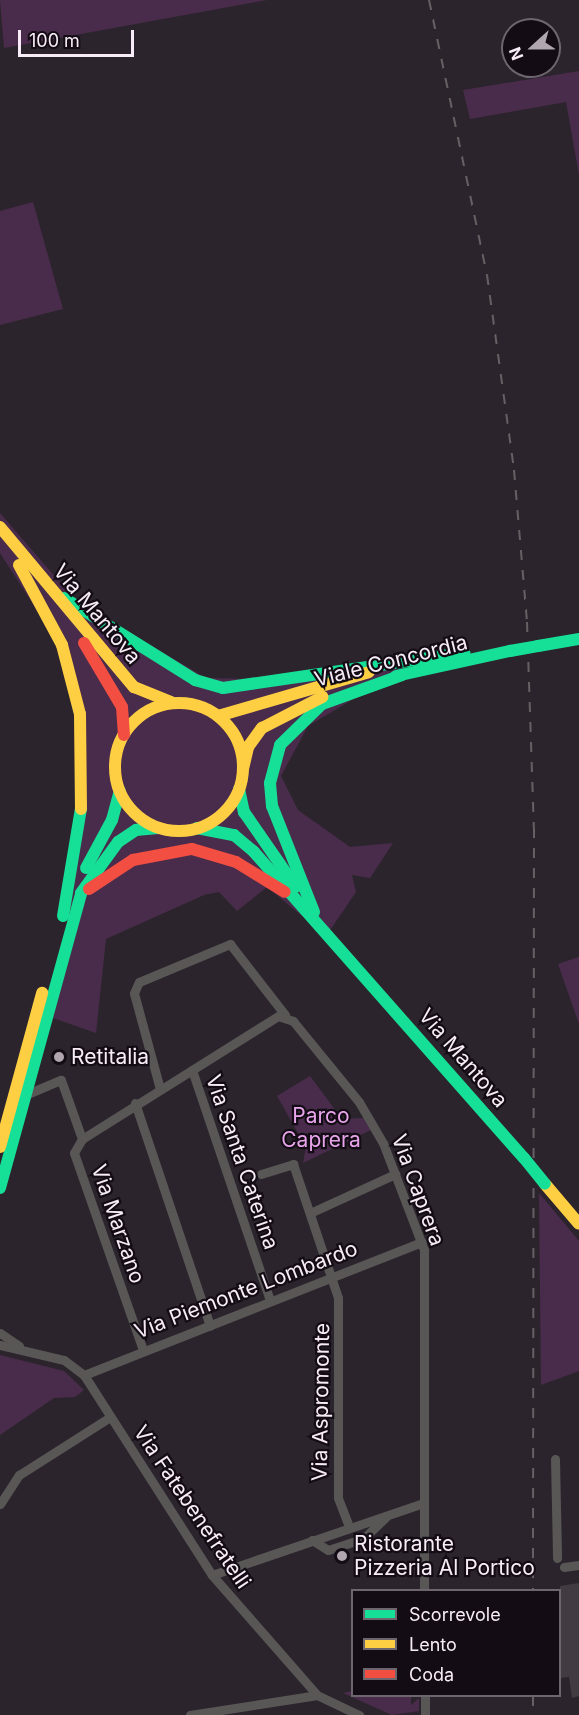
<!DOCTYPE html>
<html>
<head>
<meta charset="utf-8">
<style>
  body { margin:0 }
  #map { position:relative; width:579px; height:1715px; overflow:hidden; background:#2c242c; font-family:Inter,sans-serif }
  div>[style] { position:absolute }
  [style*='--x'] { left:calc(var(--x)*1px); top:calc(var(--y)*1px); width:calc(var(--w)*1px); rotate:calc(var(--a)*1deg) }
  .green>* { inset:0; background:#492c4b }
  .building>* { inset:0; background:#423c42 }
  .street>* { height:9px; margin:-4.5px; padding:0 4.5px; transform-origin:4.5px; border-radius:4.5px; background:#585756 }
  .fast>* { height:12px; margin:-6px; padding:0 6px; transform-origin:6px; border-radius:6px; background:#16e098 }
  .slow>* { height:12px; margin:-6px; padding:0 6px; transform-origin:6px; border-radius:6px; background:#ffcf43 }
  .slow>.ring { margin:-6px; padding:0; box-sizing:content-box; background:none; border:12px solid #ffcf43; border-radius:50% }
  .jam>* { height:12px; margin:-6px; padding:0 6px; transform-origin:6px; border-radius:6px; background:#f24e42 }
  .rail>* { height:2px; margin-top:-1px; transform-origin:0; background:repeating-linear-gradient(90deg,#646063 0 10px,transparent 0 20px) }
  .fast-bridge>* { height:12px; margin:-6px; padding:0 6px; transform-origin:6px; border-radius:6px; background:#16e098 }
  .dots>* { width:16px; height:16px; translate:-50% -50%; box-sizing:border-box; border:3px solid #130c14; border-radius:50% }
  span { translate:-50% -50%; white-space:nowrap; text-align:center; line-height:1.15; -webkit-text-stroke:4.5px #130c14; paint-order:stroke }
  .street-label { font-size:21px; color:#f7ecf7 }
  .poi-label { font-size:21px; color:#f7ecf7 }
  .left { translate:0 -50%; text-align:left }
  .park-label { font-size:21px; color:#e7a4ea }
  .legend { position:absolute; left:351px; top:1589px; width:210px; height:108px; box-sizing:border-box; background:#130c14; border:2px solid #6e666f; margin:0; padding:8px 10px; list-style:none; font-size:18px; color:#f7ecf7 }
  .legend li { display:flex; align-items:center; gap:12px; height:30px }
  .legend b { width:30px; border:2px solid #6e666f }
  .north { position:absolute; left:501px; top:18px; width:60px; height:60px; box-sizing:border-box; background:#130c14; border:2px solid #6e666f; border-radius:50%; rotate:249deg; font-size:16px; font-weight:700; line-height:24px; text-align:center; color:#f7ecf7 }
  .north::after { content:''; display:block; margin:auto; width:21px; height:27px; background:#b0a6b0; clip-path:polygon(50% 0,100% 100%,50% 72%,0 100%) }
  .scale { position:absolute; left:18px; top:30px; width:116px; height:27px; box-sizing:border-box; border:3px solid #f7ecf7; border-top:0; padding-left:8px; font-size:18px; line-height:21px; white-space:nowrap; color:#f7ecf7; -webkit-text-stroke:4px #130c14; paint-order:stroke }
</style>
</head>
<body>
<div id="map">
  <div class="green">
    <i style="clip-path:polygon(0 0,267px 0,4px 48px)"></i>
    <i style="clip-path:polygon(579px 71px,579px 175px,566px 102px,470px 119px,463px 90px)"></i>
    <i style="clip-path:polygon(33px 202px,63px 309px,0 325px,0 211px)"></i>
    <i style="clip-path:polygon(0 513px,76px 601px,206px 678px,258px 679px,403px 662px,404px 669px,308px 726px,281px 776px,298px 810px,350px 847px,393px 843px,370px 878px,352px 875px,356px 892px,326px 936px,267px 887px,237px 911px,219px 892px,204px 895px,106px 939px,96px 1033px,53px 1018px,86px 799px,72px 665px,0 553px)"></i>
    <i style="clip-path:polygon(579px 957px,579px 1024px,558px 964px)"></i>
    <i style="clip-path:polygon(310px 1076px,342px 1119px,363px 1118px,371px 1130px,303px 1163px,306px 1147px,277px 1096px)"></i>
    <i style="clip-path:polygon(539px 1193px,579px 1241px,579px 1371px,541px 1385px)"></i>
    <i style="clip-path:polygon(0 1355px,64px 1371px,84px 1390px,75px 1397px,54px 1398px,0 1435px)"></i>
    <i style="clip-path:polygon(352px 1691px,352px 1696px,411px 1696px,411px 1705px,419px 1698px,419px 1711px,392px 1715px,343px 1693px)"></i>
  </div>
  <div class="building">
    <i style="clip-path:polygon(579px 1583px,579px 1696px,572px 1698px,569px 1677px,561px 1678px,560px 1669px,560px 1586px)"></i>
  </div>
  <div class="street">
    <i style="--x:192;--y:1070;--w:243;--a:71.3"></i>
    <i style="--x:160;--y:1089;--w:99;--a:-105.2"></i>
    <i style="--x:134;--y:993;--w:12;--a:-66"></i>
    <i style="--x:139;--y:982;--w:99;--a:-22.7"></i>
    <i style="--x:230;--y:944;--w:90;--a:52.2"></i>
    <i style="--x:25;--y:1095;--w:39;--a:-23"></i>
    <i style="--x:61;--y:1080;--w:63;--a:70.4"></i>
    <i style="--x:82;--y:1139;--w:16;--a:120"></i>
    <i style="--x:74;--y:1153;--w:209;--a:70.7"></i>
    <i style="--x:135;--y:1103;--w:235;--a:71.4"></i>
    <i style="--x:82;--y:1139;--w:231;--a:-32.1"></i>
    <i style="--x:278;--y:1016;--w:16;--a:18"></i>
    <i style="--x:293;--y:1021;--w:104;--a:50.8"></i>
    <i style="--x:359;--y:1102;--w:48;--a:59.7"></i>
    <i style="--x:383;--y:1143;--w:115;--a:69"></i>
    <i style="--x:424;--y:1250;--w:340;--a:90"></i>
    <i style="--x:261;--y:1174;--w:34;--a:-17"></i>
    <i style="--x:293;--y:1164;--w:141;--a:71.4"></i>
    <i style="--x:338;--y:1298;--w:200;--a:90"></i>
    <i style="--x:338;--y:1498;--w:31;--a:69"></i>
    <i style="--x:310;--y:1213;--w:94;--a:-24.6"></i>
    <i style="--x:0;--y:1333;--w:23;--a:34"></i>
    <i style="--x:0;--y:1345;--w:66;--a:13.2"></i>
    <i style="--x:64;--y:1360;--w:25;--a:37"></i>
    <i style="--x:84;--y:1375;--w:237;--a:57.4"></i>
    <i style="--x:212;--y:1575;--w:159;--a:48.8"></i>
    <i style="--x:317;--y:1695;--w:47;--a:25.5"></i>
    <i style="--x:84;--y:1375;--w:363;--a:-21.5"></i>
    <i style="--x:555;--y:1459;--w:99;--a:88.8"></i>
    <i style="--x:0;--y:1504;--w:35;--a:-57"></i>
    <i style="--x:19;--y:1475;--w:108;--a:-32.5"></i>
    <i style="--x:312;--y:1540;--w:19;--a:32"></i>
    <i style="--x:328;--y:1550;--w:38;--a:-18"></i>
    <i style="--x:364;--y:1538;--w:30;--a:-44"></i>
    <i style="--x:564;--y:1567;--w:15;--a:-8"></i>
    <i style="--x:212;--y:1575;--w:224;--a:-18.8"></i>
    <i style="--x:425;--y:1696;--w:19;--a:90"></i>
    <i style="--x:190;--y:1715;--w:129;--a:-8.9"></i>
  </div>
  <div class="fast">
    <i style="--x:64;--y:598;--w:155;--a:32"></i>
    <i style="--x:195;--y:680;--w:29;--a:16"></i>
    <i style="--x:223;--y:688;--w:244;--a:-8.3"></i>
    <i style="--x:538;--y:646;--w:42;--a:-9.7"></i>
    <i style="--x:396;--y:676;--w:117;--a:-12.4"></i>
    <i style="--x:239;--y:789;--w:24;--a:78"></i>
    <i style="--x:244;--y:812;--w:91;--a:55.3"></i>
    <i style="--x:197;--y:828;--w:38;--a:11"></i>
    <i style="--x:234;--y:835;--w:26;--a:40"></i>
    <i style="--x:254;--y:852;--w:408;--a:48.6"></i>
    <i style="--x:86;--y:868;--w:55;--a:-61.6"></i>
    <i style="--x:112;--y:820;--w:30;--a:-75"></i>
    <i style="--x:314;--y:912;--w:114;--a:-111.6"></i>
    <i style="--x:272;--y:806;--w:23;--a:-95"></i>
    <i style="--x:270;--y:783;--w:39;--a:-75"></i>
    <i style="--x:280;--y:745;--w:59;--a:-44.3"></i>
    <i style="--x:322;--y:704;--w:85;--a:-19.9"></i>
    <i style="--x:63;--y:916;--w:109;--a:-80.5"></i>
    <i style="--x:0;--y:1188;--w:306;--a:-74.6"></i>
    <i style="--x:81;--y:893;--w:63;--a:-54"></i>
    <i style="--x:118;--y:842;--w:22;--a:-34"></i>
    <i style="--x:136;--y:830;--w:22;--a:-5"></i>
  </div>
  <div class="slow">
    <i style="--x:0;--y:527;--w:209;--a:50.1"></i>
    <i style="--x:134;--y:687;--w:40;--a:22"></i>
    <i style="--x:19;--y:565;--w:91;--a:61.7"></i>
    <i style="--x:62;--y:645;--w:71;--a:75.4"></i>
    <i style="--x:80;--y:714;--w:95;--a:89.4"></i>
    <i class="ring" style="left:115px;top:703px;width:116px;height:116px"></i>
    <i style="--x:218;--y:716;--w:157;--a:-16.2"></i>
    <i style="--x:243;--y:769;--w:23;--a:-77"></i>
    <i style="--x:248;--y:747;--w:24;--a:-54"></i>
    <i style="--x:262;--y:728;--w:68;--a:-27.3"></i>
    <i style="--x:0;--y:1147;--w:160;--a:-74.7"></i>
    <i style="--x:545;--y:1184;--w:52;--a:49.6"></i>
  </div>
  <div class="jam">
    <i style="--x:84;--y:643;--w:74;--a:59.3"></i>
    <i style="--x:122;--y:707;--w:28;--a:86"></i>
    <i style="--x:89;--y:889;--w:53;--a:-33.4"></i>
    <i style="--x:133;--y:860;--w:60;--a:-10.6"></i>
    <i style="--x:192;--y:849;--w:46;--a:16.5"></i>
    <i style="--x:236;--y:862;--w:57;--a:31.5"></i>
  </div>
  <div class="rail">
    <i style="--x:429;--y:0;--w:281;--a:78.1"></i>
    <i style="--x:487;--y:275;--w:197;--a:82.1"></i>
    <i style="--x:514;--y:470;--w:153;--a:85.1"></i>
    <i style="--x:527;--y:622;--w:206;--a:88.1"></i>
    <i style="--x:534;--y:828;--w:762;--a:90.08"></i>
    <i style="--x:533;--y:1696;--w:19;--a:90"></i>
  </div>
  <div class="fast-bridge">
    <i style="--x:510;--y:651;--w:28;--a:-10"></i>
    <i style="--x:524;--y:1158;--w:33;--a:51"></i>
  </div>
  <div class="dots">
    <i style="left:59px;top:1057px;background:#b0a6b0"></i>
    <i style="left:342px;top:1556px;background:#b0a6b0"></i>
  </div>
  <div class="street-label">
    <span style="left:97px;top:614px;rotate:50deg">Via Mantova</span>
    <span style="left:391px;top:661px;rotate:-14deg">Viale Concordia</span>
    <span style="left:463px;top:1058px;rotate:49deg">Via Mantova</span>
    <span style="left:242px;top:1162px;rotate:71deg">Via Santa Caterina</span>
    <span style="left:418px;top:1190px;rotate:70deg">Via Caprera</span>
    <span style="left:118px;top:1224px;rotate:71deg">Via Marzano</span>
    <span style="left:246px;top:1290px;rotate:-21deg">Via Piemonte Lombardo</span>
    <span style="left:321px;top:1402px;rotate:-89deg">Via Aspromonte</span>
    <span style="left:192px;top:1507px;rotate:56deg">Via Fatebenefratelli</span>
  </div>
  <div class="poi-label">
    <span class="left" style="left:71px;top:1057px">Retitalia</span>
    <span class="left" style="left:354px;top:1556px">Ristorante<br>Pizzeria Al Portico</span>
  </div>
  <div class="park-label">
    <span style="left:321px;top:1128px">Parco<br>Caprera</span>
  </div>
  <ul class="legend">
  <li><b style="height:8px;background:#16e098"></b>Scorrevole</li>
  <li><b style="height:8px;background:#ffcf43"></b>Lento</li>
  <li><b style="height:8px;background:#f24e42"></b>Coda</li>
  </ul>
  <div class="north">N</div>
  <div class="scale">100 m</div>
</div>
</body>
</html>
